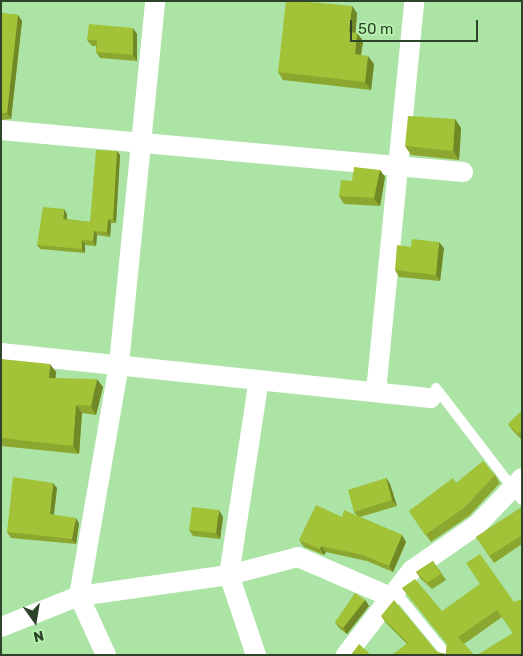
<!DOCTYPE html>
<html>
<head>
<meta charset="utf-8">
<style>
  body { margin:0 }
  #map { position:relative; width:523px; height:656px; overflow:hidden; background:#abe4a4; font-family:Rubik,sans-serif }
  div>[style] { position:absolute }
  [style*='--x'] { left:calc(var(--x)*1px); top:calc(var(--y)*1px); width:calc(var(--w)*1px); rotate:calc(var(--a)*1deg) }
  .lane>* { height:10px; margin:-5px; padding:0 5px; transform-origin:5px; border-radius:5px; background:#fff }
  .street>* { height:20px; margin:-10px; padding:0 10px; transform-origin:10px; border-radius:10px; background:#fff }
  .wall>* { inset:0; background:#8ba72f }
  .shaded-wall>* { inset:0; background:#718826 }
  .building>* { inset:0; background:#a2c237 }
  span { translate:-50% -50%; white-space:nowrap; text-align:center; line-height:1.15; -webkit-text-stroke:4px #b8f1b0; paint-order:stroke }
  .frame { position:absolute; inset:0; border:2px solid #2d442a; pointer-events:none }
  .north { position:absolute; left:10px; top:596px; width:50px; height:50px; -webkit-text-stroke:4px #b8f1b0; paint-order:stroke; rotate:167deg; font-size:14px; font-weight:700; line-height:20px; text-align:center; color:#2d442a }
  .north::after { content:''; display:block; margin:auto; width:18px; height:22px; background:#2d442a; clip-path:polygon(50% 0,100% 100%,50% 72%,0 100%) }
  .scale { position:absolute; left:350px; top:20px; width:128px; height:22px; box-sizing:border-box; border:2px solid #2d442a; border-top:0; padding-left:6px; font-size:15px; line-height:18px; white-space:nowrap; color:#2d442a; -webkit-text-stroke:4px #b8f1b0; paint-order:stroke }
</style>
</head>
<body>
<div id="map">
  <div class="lane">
    <i style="--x:436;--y:388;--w:141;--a:52.5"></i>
    <i style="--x:394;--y:590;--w:84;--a:50.8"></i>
  </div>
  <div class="street">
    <i style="--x:1;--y:130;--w:464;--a:5.2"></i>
    <i style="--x:1;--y:353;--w:432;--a:6"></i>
    <i style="--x:376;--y:392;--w:393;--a:-84.4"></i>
    <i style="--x:1;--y:627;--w:84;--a:-21.7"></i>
    <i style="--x:79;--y:596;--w:151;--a:-8"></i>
    <i style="--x:229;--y:575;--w:71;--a:-14.6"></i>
    <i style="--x:298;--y:557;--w:98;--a:23.4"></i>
    <i style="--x:106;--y:655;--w:65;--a:-114.6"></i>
    <i style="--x:79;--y:596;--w:235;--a:-80.2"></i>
    <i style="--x:119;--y:364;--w:365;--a:-84.3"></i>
    <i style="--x:256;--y:655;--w:84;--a:-108.6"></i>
    <i style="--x:229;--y:575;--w:197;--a:-81.3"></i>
    <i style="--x:346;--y:655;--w:108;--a:-52.2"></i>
    <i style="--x:412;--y:570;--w:79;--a:-34.7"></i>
    <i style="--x:477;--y:525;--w:65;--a:-46.2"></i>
  </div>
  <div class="wall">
    <i style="clip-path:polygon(317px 1px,317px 3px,357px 13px,355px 33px,357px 33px,363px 41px,361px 55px,374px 64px,371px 90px,283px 80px,278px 72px)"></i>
    <i style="clip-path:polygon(1px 13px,18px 15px,22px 21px,11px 119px,1px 120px)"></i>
    <i style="clip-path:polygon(137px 34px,137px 61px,100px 58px,96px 52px,96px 46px,92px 46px,87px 40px)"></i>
    <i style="clip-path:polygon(455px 119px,461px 128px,459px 160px,411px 155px,405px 146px)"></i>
    <i style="clip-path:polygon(117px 151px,120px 155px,116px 223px,111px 223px,110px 237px,97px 235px,96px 246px,85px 245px,85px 253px,40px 249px,37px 245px,67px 214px,67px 219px,90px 222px)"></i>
    <i style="clip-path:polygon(380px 170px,385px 177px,380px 206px,344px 204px,339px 196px,352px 181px)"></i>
    <i style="clip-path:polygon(411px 247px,444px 248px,440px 281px,399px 277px,395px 270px)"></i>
    <i style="clip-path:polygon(1px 359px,56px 372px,55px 378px,103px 387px,96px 415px,82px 413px,79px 454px,1px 446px)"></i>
    <i style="clip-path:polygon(522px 411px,522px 440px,513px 431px,508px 424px)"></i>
    <i style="clip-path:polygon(495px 475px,500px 483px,469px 516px,431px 542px,409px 511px,456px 483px)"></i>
    <i style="clip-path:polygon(386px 478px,390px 484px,397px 506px,360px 517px,402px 535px,406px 542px,393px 572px,367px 561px,326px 552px,324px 555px,304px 547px,299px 540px,342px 517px,357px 516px,354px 512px)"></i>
    <i style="clip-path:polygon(57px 488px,54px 515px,79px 523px,76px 544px,11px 538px,7px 532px)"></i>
    <i style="clip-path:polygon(522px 507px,522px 544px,494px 563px,476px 537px)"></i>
    <i style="clip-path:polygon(223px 517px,220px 539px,193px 536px,189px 530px)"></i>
    <i style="clip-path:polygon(433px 561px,446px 580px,432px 589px,421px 579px,416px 572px)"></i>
    <i style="clip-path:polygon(402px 588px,442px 611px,514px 602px,513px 633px,502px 617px,464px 644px,474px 655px,392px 655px,407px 644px,386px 623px,381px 616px,437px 652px,446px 654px,447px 644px)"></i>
    <i style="clip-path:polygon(365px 600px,369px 606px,347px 634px,339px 628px,335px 622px)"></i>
  </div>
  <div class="shaded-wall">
    <i style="clip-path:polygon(352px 6px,357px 13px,355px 40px,349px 32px)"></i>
    <i style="clip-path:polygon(18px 15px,22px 21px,11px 119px,7px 113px)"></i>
    <i style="clip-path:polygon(133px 28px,137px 34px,137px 61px,133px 55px)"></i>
    <i style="clip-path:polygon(357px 33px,363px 41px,360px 62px,355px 54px)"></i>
    <i style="clip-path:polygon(368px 56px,374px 64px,371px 90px,365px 82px)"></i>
    <i style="clip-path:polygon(455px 119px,461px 128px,459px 160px,453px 151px)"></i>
    <i style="clip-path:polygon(117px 151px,120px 155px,116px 223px,113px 219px)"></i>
    <i style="clip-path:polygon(380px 170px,385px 177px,380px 206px,374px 198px)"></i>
    <i style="clip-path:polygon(64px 209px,67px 214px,66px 223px,63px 219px)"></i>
    <i style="clip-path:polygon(108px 219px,111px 223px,110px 237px,107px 232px)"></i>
    <i style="clip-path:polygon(94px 231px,97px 235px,96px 246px,93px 241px)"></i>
    <i style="clip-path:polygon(82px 240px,85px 245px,85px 253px,82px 249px)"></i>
    <i style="clip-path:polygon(439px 242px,444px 248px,440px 281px,436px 275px)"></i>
    <i style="clip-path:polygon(50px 364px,56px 372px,55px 386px,49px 378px)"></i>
    <i style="clip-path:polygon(97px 379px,103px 387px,96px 415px,91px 406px)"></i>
    <i style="clip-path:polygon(76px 405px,82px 413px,79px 454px,73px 446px)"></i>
    <i style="clip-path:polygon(386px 478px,390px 484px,397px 506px,392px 500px)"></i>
    <i style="clip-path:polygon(53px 483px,57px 488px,53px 520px,50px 514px)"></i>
    <i style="clip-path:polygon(219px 510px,223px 517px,220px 539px,216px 533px)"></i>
    <i style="clip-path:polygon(76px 518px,79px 523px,76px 544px,72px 539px)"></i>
    <i style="clip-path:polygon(402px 535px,406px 542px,393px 572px,389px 566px)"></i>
    <i style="clip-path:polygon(321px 546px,326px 552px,324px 555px,320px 549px)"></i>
    <i style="clip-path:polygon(365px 600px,369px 606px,347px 634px,343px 628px)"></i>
  </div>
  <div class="building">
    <i style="clip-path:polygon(286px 1px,310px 1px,310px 2px,352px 6px,349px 32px,357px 33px,355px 54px,368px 56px,365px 82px,278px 72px)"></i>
    <i style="clip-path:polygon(1px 13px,18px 15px,7px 113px,1px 113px)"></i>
    <i style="clip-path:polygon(89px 24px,133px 28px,133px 55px,96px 52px,97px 40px,87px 40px)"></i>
    <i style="clip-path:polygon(408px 116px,455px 119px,453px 151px,405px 146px)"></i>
    <i style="clip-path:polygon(96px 150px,117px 151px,113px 219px,108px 219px,107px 232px,94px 231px,93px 241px,82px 240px,82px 249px,37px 245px,43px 207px,64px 209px,63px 219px,90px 222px)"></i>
    <i style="clip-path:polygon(354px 167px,380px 170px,374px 198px,339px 196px,341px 180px,352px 181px)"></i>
    <i style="clip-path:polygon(412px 239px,439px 242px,436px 275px,395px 270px,397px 245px,411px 247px)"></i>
    <i style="clip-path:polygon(1px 359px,50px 364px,49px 378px,97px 379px,91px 406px,76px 405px,73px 446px,1px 438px)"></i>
    <i style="clip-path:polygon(522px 411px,522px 430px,518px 434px,508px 424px)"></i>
    <i style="clip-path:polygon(483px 461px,495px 475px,464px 508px,425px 535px,409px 511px,453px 478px,456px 483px)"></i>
    <i style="clip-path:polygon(13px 477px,53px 483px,50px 514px,76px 518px,72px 539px,7px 532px)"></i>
    <i style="clip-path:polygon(386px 478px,392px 500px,354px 512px,348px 490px)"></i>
    <i style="clip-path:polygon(316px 505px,342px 517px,344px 510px,402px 535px,389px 566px,363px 555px,321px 546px,320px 549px,299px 540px)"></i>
    <i style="clip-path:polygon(192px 507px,219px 510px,216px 533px,189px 530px)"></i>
    <i style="clip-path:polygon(522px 507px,522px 535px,489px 556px,476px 537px)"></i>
    <i style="clip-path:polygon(480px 554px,514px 602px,522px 599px,522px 655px,477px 655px,513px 633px,497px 610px,458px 637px,474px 655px,392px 655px,408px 643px,381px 616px,394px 600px,437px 652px,446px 654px,447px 644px,402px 588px,415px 579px,442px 611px,480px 584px,466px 563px)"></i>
    <i style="clip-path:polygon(433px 561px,441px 574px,427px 583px,416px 572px)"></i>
    <i style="clip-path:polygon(355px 593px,365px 600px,343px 628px,335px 622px)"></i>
    <i style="clip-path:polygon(359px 644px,371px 655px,351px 655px)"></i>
  </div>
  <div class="frame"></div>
  <div class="north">N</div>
  <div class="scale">50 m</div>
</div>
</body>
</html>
